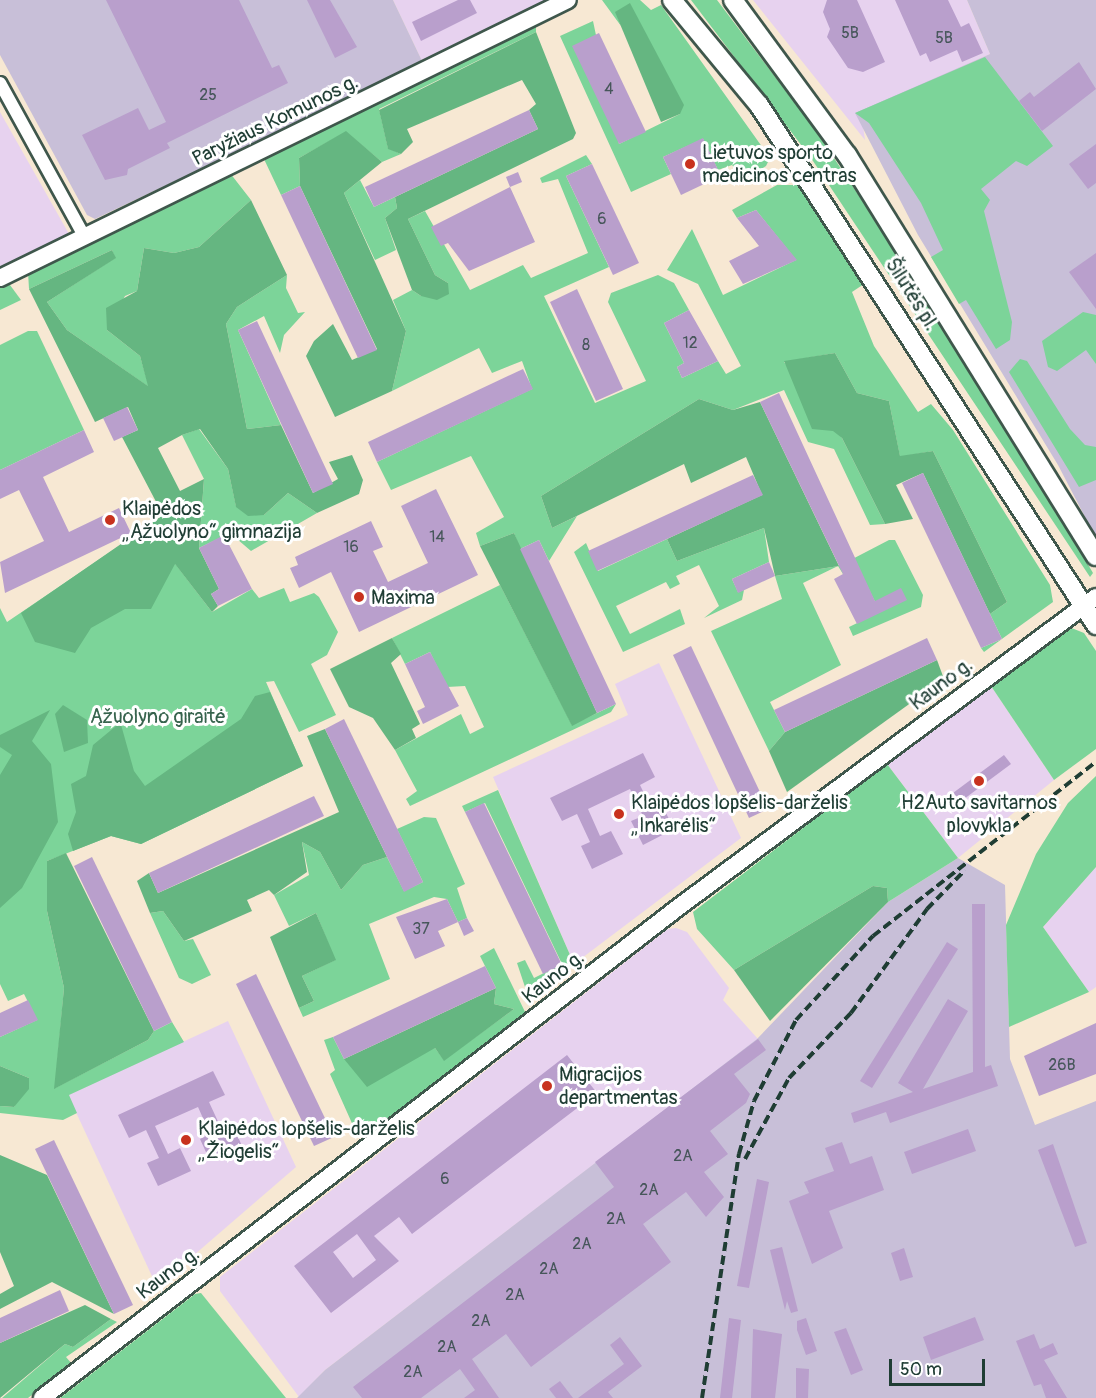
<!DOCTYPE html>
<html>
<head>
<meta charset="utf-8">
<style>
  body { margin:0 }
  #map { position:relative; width:1096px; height:1398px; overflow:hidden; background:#f7e8d3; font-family:Pangolin,sans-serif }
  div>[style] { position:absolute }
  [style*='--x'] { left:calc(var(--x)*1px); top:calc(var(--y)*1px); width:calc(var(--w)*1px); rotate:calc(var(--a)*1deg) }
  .built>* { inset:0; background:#e7d2ef }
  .industrial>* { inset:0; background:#c8bfd8 }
  .green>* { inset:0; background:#7cd499 }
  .forest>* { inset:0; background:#65b681 }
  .building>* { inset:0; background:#b99fcc }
  .roads { filter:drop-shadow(2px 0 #3f574c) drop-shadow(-2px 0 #3f574c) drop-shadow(0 2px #3f574c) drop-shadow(0 -2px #3f574c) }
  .street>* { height:12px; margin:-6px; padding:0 6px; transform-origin:6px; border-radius:6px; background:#fff }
  .secondary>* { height:16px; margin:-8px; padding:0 8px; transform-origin:8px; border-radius:8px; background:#fff }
  .primary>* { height:18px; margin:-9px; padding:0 9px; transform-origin:9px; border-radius:9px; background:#fff }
  .rail>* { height:4px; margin-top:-2px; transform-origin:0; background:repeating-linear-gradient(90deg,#1f3d34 0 9px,transparent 0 13.5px) }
  .dots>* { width:16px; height:16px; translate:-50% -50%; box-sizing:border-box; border:3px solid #fff; border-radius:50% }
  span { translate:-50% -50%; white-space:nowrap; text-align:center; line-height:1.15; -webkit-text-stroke:6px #fff; paint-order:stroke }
  .number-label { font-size:16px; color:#46565a }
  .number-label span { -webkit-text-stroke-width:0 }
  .street-label { font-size:20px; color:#1f3d34 }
  .poi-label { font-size:20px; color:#1f3d34 }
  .left { translate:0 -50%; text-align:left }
  .park-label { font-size:20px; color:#36634d }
  .scale { position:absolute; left:889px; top:1359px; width:96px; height:27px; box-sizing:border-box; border:3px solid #1f3d34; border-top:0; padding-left:8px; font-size:18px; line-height:21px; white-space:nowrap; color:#1f3d34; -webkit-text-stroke:4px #fff; paint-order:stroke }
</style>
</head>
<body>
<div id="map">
  <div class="built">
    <i style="clip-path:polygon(393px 0,553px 0,423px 63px)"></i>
    <i style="clip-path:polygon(753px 0,967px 0,990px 54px,856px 114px,862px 119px,865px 140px)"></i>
    <i style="clip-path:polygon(0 112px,69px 234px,0 268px)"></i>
    <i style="clip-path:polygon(659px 663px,741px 838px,574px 964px,493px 777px,628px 715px,615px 684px)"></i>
    <i style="clip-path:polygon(989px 683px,1054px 780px,958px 858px,887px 764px)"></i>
    <i style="clip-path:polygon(1096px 867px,1096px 987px,1089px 992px,1043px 927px)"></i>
    <i style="clip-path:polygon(676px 928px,687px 932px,729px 988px,723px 1000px,758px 1039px,325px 1370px,299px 1397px,220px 1291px,220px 1277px,668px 929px)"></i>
    <i style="clip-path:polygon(228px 1021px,296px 1167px,157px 1287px,68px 1095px)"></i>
  </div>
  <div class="industrial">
    <i style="clip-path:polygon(0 0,393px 0,423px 63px,95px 219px,87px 215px,0 55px)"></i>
    <i style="clip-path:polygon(967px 0,1096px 0,1096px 538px,1058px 465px,918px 235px,855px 113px,990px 54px)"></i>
    <i style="clip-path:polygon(958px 858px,1005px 885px,1010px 1059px,1035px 1125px,1096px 1101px,1096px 1398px,297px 1398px,325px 1370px,757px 1039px,888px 902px)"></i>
  </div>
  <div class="green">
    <i style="clip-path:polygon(602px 0,640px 0,651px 10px,661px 5px,770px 158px,766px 166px,745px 179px,732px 165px,718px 170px,703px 139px,663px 157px,671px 174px,631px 192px,560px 36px,593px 21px,619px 144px,680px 114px,616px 12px,621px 26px)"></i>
    <i style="clip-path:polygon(691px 0,717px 0,816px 131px,953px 337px,1093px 573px,1090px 577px,811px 158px)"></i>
    <i style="clip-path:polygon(536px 24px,536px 32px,379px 109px,388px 148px,401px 154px,382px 162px,346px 132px,299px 158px,300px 186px,281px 195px,263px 157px)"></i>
    <i style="clip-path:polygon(985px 57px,1053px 146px,1027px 166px,1016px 161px,981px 189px,990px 200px,984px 211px,1012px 322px,1010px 340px,996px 349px,966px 300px,959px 304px,931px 257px,943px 250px,921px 203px,869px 123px,855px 113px)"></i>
    <i style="clip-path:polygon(586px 155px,592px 164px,566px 176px,609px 267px,544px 296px,595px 403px,646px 381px,608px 302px,611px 293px,658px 275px,674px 283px,689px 310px,664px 323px,684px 363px,677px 367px,682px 378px,718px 361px,726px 374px,741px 366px,698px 284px,667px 270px,692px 229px,723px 295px,796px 260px,756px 210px,737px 218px,732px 210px,777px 185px,798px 185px,864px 284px,852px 292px,874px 346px,918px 412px,931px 404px,953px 430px,1050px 585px,1053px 602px,984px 652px,981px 648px,1002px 639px,990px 614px,1007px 602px,933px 451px,900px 457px,889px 401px,857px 393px,835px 353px,784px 362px,842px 438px,885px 524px,870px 525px,834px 449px,808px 442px,784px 390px,733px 410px,699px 399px,541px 496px,552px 528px,577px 516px,549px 561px,539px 540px,520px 549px,514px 533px,480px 546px,476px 533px,504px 517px,471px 456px,391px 490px,377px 462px,532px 389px,522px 361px,492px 373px,479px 348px,392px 391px,406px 331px,393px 300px,412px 290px,421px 296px,448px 283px,435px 275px,408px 219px,425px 211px,470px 290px,523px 265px,531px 278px,588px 253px,558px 179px,542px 183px,540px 178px)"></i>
    <i style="clip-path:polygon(230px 173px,251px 200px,199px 247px,174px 253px,144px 248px,137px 291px,125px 296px,107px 330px,140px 356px,149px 387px,67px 330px,47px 302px,115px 258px,112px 250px,29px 289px,28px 272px)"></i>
    <i style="clip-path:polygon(360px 180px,374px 207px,395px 197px,397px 208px,385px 218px,396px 250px,375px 260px,344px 193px)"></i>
    <i style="clip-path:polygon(287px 275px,286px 288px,298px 313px,305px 312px,284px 335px,280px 353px,264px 316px,238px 330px,281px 425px,247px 429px,226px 324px,237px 307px)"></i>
    <i style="clip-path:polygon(10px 285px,21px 300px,0 310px,0 286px)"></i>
    <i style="clip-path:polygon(1083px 312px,1096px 315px,1096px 364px,1086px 350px,1057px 371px,1048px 367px,1042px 341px)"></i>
    <i style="clip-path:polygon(28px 331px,37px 331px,84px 430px,0 470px,0 345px)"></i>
    <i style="clip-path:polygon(1020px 359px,1027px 361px,1070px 429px,1085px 445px,1096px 447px,1096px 480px,1079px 487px,1009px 372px)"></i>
    <i style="clip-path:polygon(199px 429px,228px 469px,236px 506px,264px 515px,288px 493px,317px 513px,251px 551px,230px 533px,199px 548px,204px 479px,182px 435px)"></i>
    <i style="clip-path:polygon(147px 527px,212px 612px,252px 589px,259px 598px,284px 588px,290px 602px,314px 593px,319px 597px,338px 632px,327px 655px,311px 664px,336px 715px,299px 732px,274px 681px,266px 682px,303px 766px,141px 844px,111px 836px,47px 861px,47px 911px,64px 988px,55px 1088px,148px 1040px,154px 1031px,172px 1022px,184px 1042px,69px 1095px,77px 1113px,63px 1120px,0 1113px,0 1106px,14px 1107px,29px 1078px,0 1066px,0 1037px,37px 1020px,24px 994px,8px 1001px,0 984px,0 608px,7px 622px)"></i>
    <i style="clip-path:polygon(764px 528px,769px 562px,732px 579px,738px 592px,744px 590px,742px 600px,704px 618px,719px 606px,699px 565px,676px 576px,680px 584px,670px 589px,666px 582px,616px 606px,630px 634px,680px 609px,685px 624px,623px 652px,574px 552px,586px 543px,598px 571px,667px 539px,677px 561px)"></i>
    <i style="clip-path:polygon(889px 540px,895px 540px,923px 595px,921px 607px,853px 636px,849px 627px,880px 612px,858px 567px,843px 574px,838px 566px,803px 583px,841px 665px,770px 702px,785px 732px,769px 751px,711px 631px,782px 599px,775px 576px,839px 566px)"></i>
    <i style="clip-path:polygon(500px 585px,572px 725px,616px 704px,611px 712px,410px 806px,406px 799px,417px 791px,395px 750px,461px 714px,470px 734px,484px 727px,465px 686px,447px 687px,430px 652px,405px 664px,392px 638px)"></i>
    <i style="clip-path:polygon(1069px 627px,1084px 633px,1096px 651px,1096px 749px,1054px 780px,989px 683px)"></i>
    <i style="clip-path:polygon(887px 764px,958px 858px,888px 902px,887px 888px,873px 886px,734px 970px,697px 929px,693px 912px)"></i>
    <i style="clip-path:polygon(1096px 776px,1096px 867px,1043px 927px,1089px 992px,1009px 1027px,1006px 925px,1036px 854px,1068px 803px)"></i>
    <i style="clip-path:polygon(498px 790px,574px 964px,535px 998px,529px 999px,517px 963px,525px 960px,534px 978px,562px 964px,485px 803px,465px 812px,462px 806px)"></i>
    <i style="clip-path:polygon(424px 817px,436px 818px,465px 884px,457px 888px,467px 918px,458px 922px,447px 899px,434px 897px,369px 924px,390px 979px,303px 1017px,299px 1008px,314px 1001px,302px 976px,335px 960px,316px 913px,289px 926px,274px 895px,309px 875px,302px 842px,320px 852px,341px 890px,363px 865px,387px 857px,404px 891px,423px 882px,397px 829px)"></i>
    <i style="clip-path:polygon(163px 911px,184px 941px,193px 939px,211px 975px,192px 984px,179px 978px,150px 913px)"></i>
    <i style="clip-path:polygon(494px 948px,527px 1016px,376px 1131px,370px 1121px,355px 1130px,330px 1074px,335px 1070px,324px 1040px,333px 1037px,344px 1059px,435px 1048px,444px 1060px,514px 1009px,494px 1004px,496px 988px,480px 956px)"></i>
    <i style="clip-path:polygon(201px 1293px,286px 1398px,60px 1398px,195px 1294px)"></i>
    <i style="clip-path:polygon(111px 1319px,117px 1322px,66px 1357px,72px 1364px,28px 1398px,2px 1398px,65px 1344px,73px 1347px)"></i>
  </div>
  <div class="forest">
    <i style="clip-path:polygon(630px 3px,684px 105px,680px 114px,661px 122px,615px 12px)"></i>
    <i style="clip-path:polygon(536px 32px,576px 133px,573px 139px,408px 219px,435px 275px,448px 283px,449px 294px,437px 300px,421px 296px,412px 290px,385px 218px,397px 208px,395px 197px,538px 129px,529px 110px,536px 104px,522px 80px,407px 129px,413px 142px,401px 154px,388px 149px,379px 110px)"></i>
    <i style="clip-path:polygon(346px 131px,382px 162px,344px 193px,406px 331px,392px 391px,335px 417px,306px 356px,314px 341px,333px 324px,352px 360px,377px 349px,300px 186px,299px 158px)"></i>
    <i style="clip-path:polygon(251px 200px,287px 275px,237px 307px,226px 324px,247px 429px,281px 425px,313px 493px,338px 479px,329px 462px,352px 455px,363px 480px,359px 494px,317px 513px,288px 493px,264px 515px,248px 516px,236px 507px,228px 469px,200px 429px,182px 435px,158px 448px,180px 491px,204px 479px,199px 548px,219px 589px,211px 594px,218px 606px,212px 612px,175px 564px,151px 609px,125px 609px,91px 628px,75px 653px,35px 642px,21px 613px,163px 515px,122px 437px,138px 430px,128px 407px,95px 422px,29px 289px,112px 250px,116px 258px,47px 302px,67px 330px,148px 386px,140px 356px,107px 330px,106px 308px,137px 291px,144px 248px,174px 253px,199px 247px)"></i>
    <i style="clip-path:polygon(835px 353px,857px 393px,889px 401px,900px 456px,933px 451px,1007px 602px,990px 614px,923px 473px,896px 485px,913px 519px,885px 524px,842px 438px,833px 431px,812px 429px,784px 361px)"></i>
    <i style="clip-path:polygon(699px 399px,733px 410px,760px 402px,839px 566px,775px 576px,764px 528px,677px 561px,667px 539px,762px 495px,746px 457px,691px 483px,684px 464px,552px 528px,541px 496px)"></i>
    <i style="clip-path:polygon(514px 533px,597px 713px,572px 726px,480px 546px)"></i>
    <i style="clip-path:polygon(392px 638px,401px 654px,391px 663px,420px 724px,412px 729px,416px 738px,395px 750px,373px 718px,349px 707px,330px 669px)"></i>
    <i style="clip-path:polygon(937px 660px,944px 679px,787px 792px,769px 751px,785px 732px)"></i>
    <i style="clip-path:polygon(270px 692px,303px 766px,141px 844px,111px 836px,73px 851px,68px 834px,76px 812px,71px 784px,86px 776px,93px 745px,116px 726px,118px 714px,134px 771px,145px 786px,241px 719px,255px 696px)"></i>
    <i style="clip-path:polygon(63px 705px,87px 720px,88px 743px,64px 752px,55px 714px)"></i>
    <i style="clip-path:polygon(50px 710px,32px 741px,51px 764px,58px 822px,22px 888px,0 908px,0 775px,12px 755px,0 747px,0 735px)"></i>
    <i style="clip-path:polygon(325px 729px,387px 857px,363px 865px,341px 890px,320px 852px,302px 842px,307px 872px,274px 895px,269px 890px,247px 900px,252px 911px,184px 941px,163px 911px,150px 913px,137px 881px,149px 873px,158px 893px,339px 812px,307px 736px)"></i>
    <i style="clip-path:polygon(66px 853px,154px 1031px,148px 1040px,54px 1089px,64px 988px,47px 911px,47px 861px)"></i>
    <i style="clip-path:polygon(873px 886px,887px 888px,888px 902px,770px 1021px,734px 970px)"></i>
    <i style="clip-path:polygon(316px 913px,336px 960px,302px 976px,314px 1001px,299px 1008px,270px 937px)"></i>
    <i style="clip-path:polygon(496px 988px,494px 1004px,514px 1009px,444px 1061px,435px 1048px,367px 1087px,344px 1059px)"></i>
    <i style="clip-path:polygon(0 1066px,29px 1078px,29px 1089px,14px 1107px,0 1106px)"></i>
    <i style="clip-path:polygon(0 1155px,47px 1175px,114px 1314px,52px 1282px,0 1309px,0 1294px,14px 1286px,0 1252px)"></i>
    <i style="clip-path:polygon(85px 1305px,111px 1319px,73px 1347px,65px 1344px,0 1398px,0 1343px)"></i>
  </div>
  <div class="building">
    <i style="clip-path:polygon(106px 0,239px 0,272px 68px,279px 65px,288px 83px,167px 143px,170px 148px,128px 169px,127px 175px,105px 180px,82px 135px,138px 108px,149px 130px,166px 122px)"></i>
    <i style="clip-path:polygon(307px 0,330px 0,357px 47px,335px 58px)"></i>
    <i style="clip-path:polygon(458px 0,470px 0,477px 13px,421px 41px,412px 22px)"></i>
    <i style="clip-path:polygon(827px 0,857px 0,885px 62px,863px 72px,848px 68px,827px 37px,830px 29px,823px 12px)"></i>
    <i style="clip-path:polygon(895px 0,948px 0,961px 27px,969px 23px,983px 53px,962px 62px,957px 50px,930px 62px,926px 53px,920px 56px)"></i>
    <i style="clip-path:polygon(599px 33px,646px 132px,619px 144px,572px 46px)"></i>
    <i style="clip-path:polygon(1079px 62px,1096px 89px,1042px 131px,1019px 101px,1030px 92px,1034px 97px)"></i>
    <i style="clip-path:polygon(529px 110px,538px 129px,374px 207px,365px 187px)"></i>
    <i style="clip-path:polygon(703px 138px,721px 176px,681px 195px,663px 157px)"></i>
    <i style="clip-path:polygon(1096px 144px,1096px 183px,1088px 189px,1069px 164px)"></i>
    <i style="clip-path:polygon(592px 164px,639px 263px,613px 275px,566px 176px)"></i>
    <i style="clip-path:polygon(518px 172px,522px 182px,510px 187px,506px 177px)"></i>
    <i style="clip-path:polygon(300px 186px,377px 350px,358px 358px,281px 195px)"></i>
    <i style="clip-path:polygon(510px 187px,535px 242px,469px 271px,448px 243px,441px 246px,431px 227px)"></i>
    <i style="clip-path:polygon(756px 210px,797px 260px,743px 284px,729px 261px,759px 246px,737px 218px)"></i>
    <i style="clip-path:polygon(1096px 253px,1096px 309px,1069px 272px)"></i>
    <i style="clip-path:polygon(577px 289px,623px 389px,596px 401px,550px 302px)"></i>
    <i style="clip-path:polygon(689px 310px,718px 361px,682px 378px,677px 367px,684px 363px,664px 323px)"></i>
    <i style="clip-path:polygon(257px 321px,333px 484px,313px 493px,238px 330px)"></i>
    <i style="clip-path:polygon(523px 369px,533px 389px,377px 462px,368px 442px)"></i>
    <i style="clip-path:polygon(779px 393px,875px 601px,901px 588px,907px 600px,857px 624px,834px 579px,843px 574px,760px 402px)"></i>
    <i style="clip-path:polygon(127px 407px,138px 430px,114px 441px,103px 418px)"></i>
    <i style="clip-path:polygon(84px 430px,94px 452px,43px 477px,69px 532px,119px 508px,131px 533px,5px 593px,0 562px,44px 541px,19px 490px,0 499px,0 470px)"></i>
    <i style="clip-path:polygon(923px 473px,1002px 639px,981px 648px,902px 483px)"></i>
    <i style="clip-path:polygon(753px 475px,763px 495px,597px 571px,588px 551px)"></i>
    <i style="clip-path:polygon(436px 489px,478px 575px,359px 632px,331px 572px,299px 588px,290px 568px,298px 565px,295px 557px,371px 521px,383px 547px,373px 551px,388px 582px,428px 563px,401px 506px)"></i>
    <i style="clip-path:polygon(224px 535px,252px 589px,218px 606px,211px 594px,219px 589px,199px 548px)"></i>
    <i style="clip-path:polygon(539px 540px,616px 704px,597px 713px,520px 549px)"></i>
    <i style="clip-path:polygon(769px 562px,775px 576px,738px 593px,732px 579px)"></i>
    <i style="clip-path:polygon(927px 638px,937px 660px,785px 732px,774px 710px)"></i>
    <i style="clip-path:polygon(691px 646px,768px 809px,749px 818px,673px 655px)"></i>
    <i style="clip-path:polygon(430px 652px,459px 706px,423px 724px,417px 711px,425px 707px,405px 664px)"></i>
    <i style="clip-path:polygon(344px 719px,423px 882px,404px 892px,325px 729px)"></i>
    <i style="clip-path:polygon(643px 753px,655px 777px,640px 785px,653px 812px,663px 807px,674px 829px,643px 845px,631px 821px,643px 816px,630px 789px,588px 809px,600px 836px,611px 831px,623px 854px,592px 869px,581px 846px,590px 842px,577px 814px,562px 821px,550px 798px)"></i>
    <i style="clip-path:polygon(1004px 755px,1011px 764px,960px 802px,953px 793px)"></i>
    <i style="clip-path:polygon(314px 796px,324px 816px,158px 893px,149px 873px)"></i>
    <i style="clip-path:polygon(484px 803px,562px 965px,543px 974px,465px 812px)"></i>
    <i style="clip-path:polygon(92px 857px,172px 1022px,154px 1031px,74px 866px)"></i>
    <i style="clip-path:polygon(447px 899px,458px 922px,467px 918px,474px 931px,464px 936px,458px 922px,438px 931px,445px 946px,415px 959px,396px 917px)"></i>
    <i style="clip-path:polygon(972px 904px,985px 904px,985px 1067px,991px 1065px,998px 1086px,890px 1123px,886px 1112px,854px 1123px,851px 1113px,913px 1092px,898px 1083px,948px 999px,968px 1011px,923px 1089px,973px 1072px)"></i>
    <i style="clip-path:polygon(947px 942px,958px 949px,872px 1088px,860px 1081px)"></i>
    <i style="clip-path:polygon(485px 966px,496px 988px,344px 1059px,333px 1037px)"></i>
    <i style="clip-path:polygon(256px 974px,334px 1137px,314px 1146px,236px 984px)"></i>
    <i style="clip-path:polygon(28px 1000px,38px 1020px,0 1037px,0 1013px)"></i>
    <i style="clip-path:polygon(1096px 1023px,1096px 1074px,1039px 1096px,1024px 1056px)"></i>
    <i style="clip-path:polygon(758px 1039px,766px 1050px,734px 1074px,750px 1094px,746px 1103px,710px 1131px,728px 1154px,704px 1172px,724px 1197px,706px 1217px,686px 1192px,643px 1224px,671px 1262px,531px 1367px,506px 1334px,472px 1359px,499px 1398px,464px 1398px,475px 1390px,460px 1369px,421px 1398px,362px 1398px,353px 1387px,614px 1187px,595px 1162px)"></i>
    <i style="clip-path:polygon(evenodd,567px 1055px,597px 1093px,412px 1234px,399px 1217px,374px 1236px,399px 1261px,331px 1313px,294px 1266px,567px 1055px,357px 1234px,376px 1260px,353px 1278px,333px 1252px,357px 1234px)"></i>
    <i style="clip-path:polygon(213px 1071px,225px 1095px,209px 1102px,221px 1128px,232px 1123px,242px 1146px,210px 1161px,200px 1139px,210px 1134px,198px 1107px,155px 1126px,168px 1154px,180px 1148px,191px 1171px,158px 1186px,147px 1163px,159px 1158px,146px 1130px,129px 1138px,118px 1115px)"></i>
    <i style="clip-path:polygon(968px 1129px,976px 1151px,912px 1174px,904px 1152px)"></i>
    <i style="clip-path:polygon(54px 1140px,133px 1305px,114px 1314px,35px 1149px)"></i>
    <i style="clip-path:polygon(842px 1142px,850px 1164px,872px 1156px,884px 1190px,829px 1211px,843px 1248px,812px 1264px,789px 1201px,809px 1193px,804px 1182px,834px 1171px,825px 1148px)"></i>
    <i style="clip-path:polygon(1053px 1144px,1087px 1243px,1075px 1247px,1038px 1150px)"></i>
    <i style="clip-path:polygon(757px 1179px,769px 1182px,749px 1288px,737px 1286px)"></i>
    <i style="clip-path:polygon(782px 1247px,798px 1311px,791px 1313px,787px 1301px,785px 1310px,770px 1250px)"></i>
    <i style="clip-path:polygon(904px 1248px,913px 1277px,900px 1281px,891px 1253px)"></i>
    <i style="clip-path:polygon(60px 1290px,69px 1311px,0 1343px,0 1318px)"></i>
    <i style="clip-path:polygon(975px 1317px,984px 1340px,931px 1360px,923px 1337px)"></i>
    <i style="clip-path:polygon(729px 1318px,741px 1320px,732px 1398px,720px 1398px)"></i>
    <i style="clip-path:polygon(806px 1318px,817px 1351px,806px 1355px,797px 1330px,797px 1321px)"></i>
    <i style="clip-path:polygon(846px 1328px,863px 1370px,851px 1375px,834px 1332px)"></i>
    <i style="clip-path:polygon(753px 1329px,782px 1334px,775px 1398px,751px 1398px)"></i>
    <i style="clip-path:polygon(1034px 1334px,1040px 1349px,1053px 1343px,1058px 1354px,1044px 1360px,1067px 1398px,1046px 1398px,1041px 1384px,1034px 1386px,1016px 1341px)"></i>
    <i style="clip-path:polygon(620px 1337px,642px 1366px,608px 1392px,613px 1398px,578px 1398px,624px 1364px,610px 1345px)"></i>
    <i style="clip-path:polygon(796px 1368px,809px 1369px,808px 1398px,796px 1398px)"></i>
    <i style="clip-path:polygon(560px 1381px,573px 1398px,556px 1398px,549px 1389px)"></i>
  </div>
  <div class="roads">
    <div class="street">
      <i style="--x:0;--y:83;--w:175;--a:61.2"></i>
    </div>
    <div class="secondary">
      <i style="--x:0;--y:278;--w:632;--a:-26.08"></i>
      <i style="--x:42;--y:1398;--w:801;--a:-37.64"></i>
      <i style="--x:676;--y:909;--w:523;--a:-36.61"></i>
    </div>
    <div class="primary">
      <i style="--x:672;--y:0;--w:136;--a:50.4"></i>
      <i style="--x:759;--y:105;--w:620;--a:57.05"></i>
      <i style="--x:733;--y:0;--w:192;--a:53.7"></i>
      <i style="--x:847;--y:155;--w:472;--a:58.2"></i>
    </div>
  </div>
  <div class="rail">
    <i style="--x:745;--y:1159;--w:92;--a:-61.5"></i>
    <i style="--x:789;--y:1078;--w:90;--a:-46.4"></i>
    <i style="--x:851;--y:1013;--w:129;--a:-53.8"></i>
    <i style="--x:927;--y:909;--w:54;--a:-45.7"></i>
    <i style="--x:702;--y:1398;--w:247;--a:-81.4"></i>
    <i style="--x:739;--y:1154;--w:55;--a:-74.2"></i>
    <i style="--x:754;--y:1101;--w:91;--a:-62.6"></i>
    <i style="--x:796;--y:1020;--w:114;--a:-47.5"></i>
    <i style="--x:873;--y:936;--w:283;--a:-38"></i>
  </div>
  <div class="dots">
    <i style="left:690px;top:164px;background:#c8321e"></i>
    <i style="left:110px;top:520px;background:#c8321e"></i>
    <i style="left:359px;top:597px;background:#c8321e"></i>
    <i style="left:979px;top:781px;background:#c8321e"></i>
    <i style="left:619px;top:814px;background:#c8321e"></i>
    <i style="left:547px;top:1086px;background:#c8321e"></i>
    <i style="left:186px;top:1140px;background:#c8321e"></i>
  </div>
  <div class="number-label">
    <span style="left:850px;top:33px">5B</span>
    <span style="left:944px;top:38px">5B</span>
    <span style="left:609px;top:89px">4</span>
    <span style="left:208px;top:95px">25</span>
    <span style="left:602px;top:219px">6</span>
    <span style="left:690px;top:343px">12</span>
    <span style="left:586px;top:345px">8</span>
    <span style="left:437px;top:537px">14</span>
    <span style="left:351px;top:547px">16</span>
    <span style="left:421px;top:929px">37</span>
    <span style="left:1062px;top:1065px">26B</span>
    <span style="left:683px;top:1156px">2A</span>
    <span style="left:445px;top:1179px">6</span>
    <span style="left:649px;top:1190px">2A</span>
    <span style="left:616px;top:1219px">2A</span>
    <span style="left:582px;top:1244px">2A</span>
    <span style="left:549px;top:1269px">2A</span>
    <span style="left:515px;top:1295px">2A</span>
    <span style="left:481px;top:1321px">2A</span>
    <span style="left:447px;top:1347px">2A</span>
    <span style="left:413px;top:1372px">2A</span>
  </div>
  <div class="street-label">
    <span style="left:275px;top:120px;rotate:-26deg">Paryžiaus Komunos g.</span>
    <span style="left:912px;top:294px;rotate:58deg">Šilutės pl.</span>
    <span style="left:941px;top:684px;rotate:-37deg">Kauno g.</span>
    <span style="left:553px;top:977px;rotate:-38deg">Kauno g.</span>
    <span style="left:168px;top:1273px;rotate:-37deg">Kauno g.</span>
  </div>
  <div class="poi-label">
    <span class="left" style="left:702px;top:164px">Lietuvos sporto<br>medicinos centras</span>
    <span class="left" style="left:122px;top:520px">Klaipėdos<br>„Ąžuolyno“ gimnazija</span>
    <span class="left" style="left:371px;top:597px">Maxima</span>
    <span class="left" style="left:631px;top:814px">Klaipėdos lopšelis-darželis<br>„Inkarėlis“</span>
    <span style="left:979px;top:814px">H2Auto savitarnos<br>plovykla</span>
    <span class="left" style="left:559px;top:1086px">Migracijos<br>departmentas</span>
    <span class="left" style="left:198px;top:1140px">Klaipėdos lopšelis-darželis<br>„Žiogelis“</span>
  </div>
  <div class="park-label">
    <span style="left:158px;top:716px">Ąžuolyno giraitė</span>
  </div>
  <div class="scale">50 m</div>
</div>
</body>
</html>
